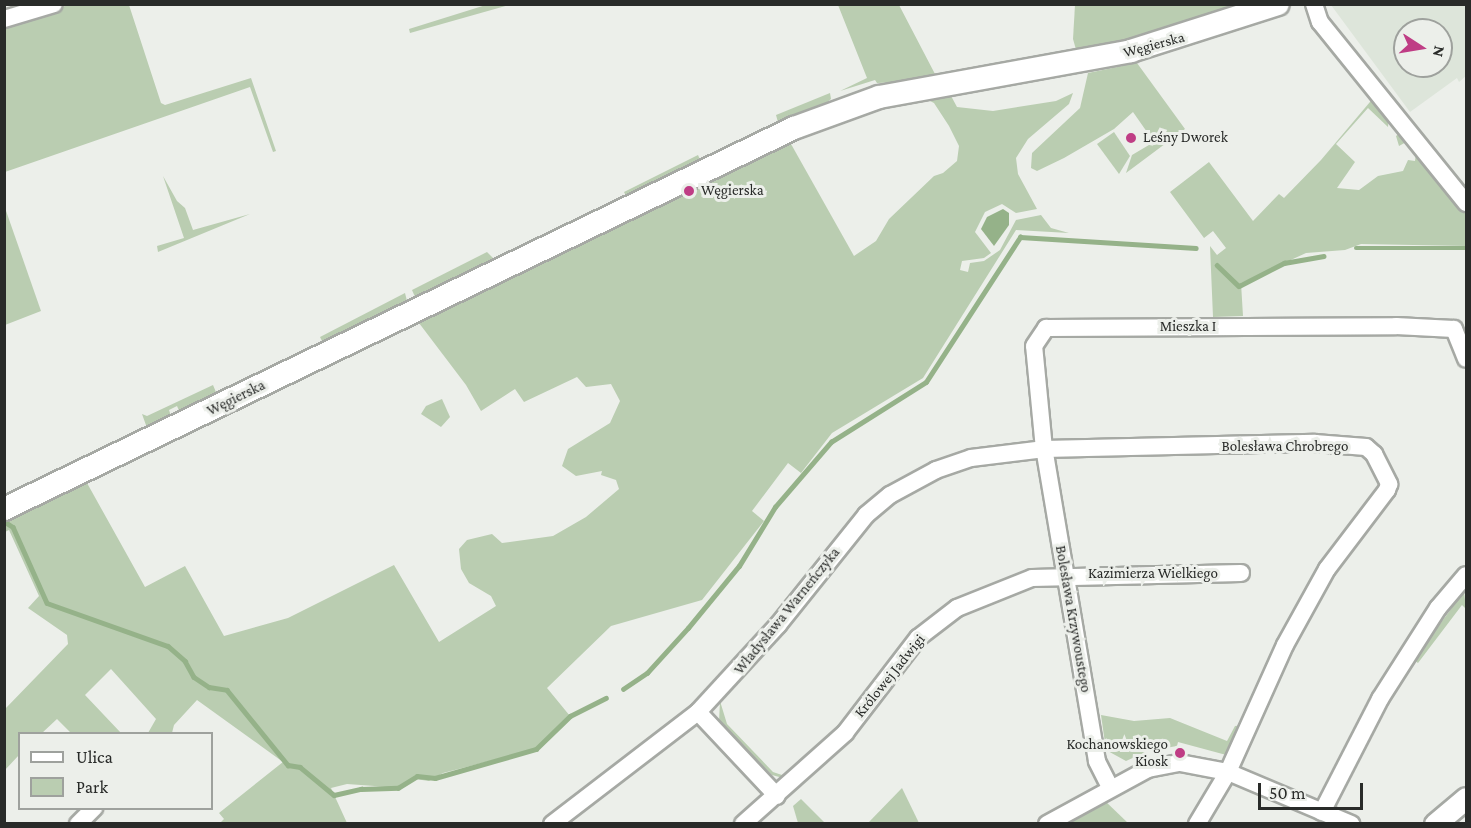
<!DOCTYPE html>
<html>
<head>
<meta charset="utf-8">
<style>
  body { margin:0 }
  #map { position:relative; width:1471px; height:828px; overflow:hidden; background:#ecefea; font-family:"Crimson Pro",serif }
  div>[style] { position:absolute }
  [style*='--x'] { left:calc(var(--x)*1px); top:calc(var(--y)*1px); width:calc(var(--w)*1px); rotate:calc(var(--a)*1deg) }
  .built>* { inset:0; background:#dde5da }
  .green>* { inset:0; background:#bacdb1 }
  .water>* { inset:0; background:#95b289 }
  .stream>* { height:4.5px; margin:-2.25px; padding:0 2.25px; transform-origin:2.25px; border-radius:2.25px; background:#95b289 }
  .roads { filter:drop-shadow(2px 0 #a6a9a4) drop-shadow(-2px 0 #a6a9a4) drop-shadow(0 2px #a6a9a4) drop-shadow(0 -2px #a6a9a4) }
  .minor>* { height:16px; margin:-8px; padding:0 8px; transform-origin:8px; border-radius:8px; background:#fff }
  .tertiary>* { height:21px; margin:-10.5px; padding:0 10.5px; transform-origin:10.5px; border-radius:10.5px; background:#fff }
  .secondary>* { height:22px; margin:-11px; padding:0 11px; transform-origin:11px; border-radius:11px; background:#fff }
  .dots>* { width:16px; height:16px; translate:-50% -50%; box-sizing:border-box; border:3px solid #ecefea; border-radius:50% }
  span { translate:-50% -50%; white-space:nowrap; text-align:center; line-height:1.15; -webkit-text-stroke:6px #ecefea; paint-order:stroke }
  .street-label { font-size:15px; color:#292b29 }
  .poi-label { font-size:15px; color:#292b29 }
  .left { translate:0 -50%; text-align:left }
  .right { translate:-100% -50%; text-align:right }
  .frame { position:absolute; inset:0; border:6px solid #292b29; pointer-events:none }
  .legend { position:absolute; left:18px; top:732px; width:195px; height:78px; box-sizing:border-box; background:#ecefea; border:2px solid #9ea19d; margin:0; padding:8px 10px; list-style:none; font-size:18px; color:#292b29 }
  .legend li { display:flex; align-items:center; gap:12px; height:30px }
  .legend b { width:30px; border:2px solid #9ea19d }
  .north { position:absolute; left:1393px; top:18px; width:60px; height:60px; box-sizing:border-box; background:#ecefea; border:2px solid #9ea19d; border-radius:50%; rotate:102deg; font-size:16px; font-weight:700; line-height:24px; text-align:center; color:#292b29 }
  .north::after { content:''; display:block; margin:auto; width:21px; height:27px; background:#bf3d85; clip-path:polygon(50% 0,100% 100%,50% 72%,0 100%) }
  .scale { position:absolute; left:1258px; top:783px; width:105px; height:27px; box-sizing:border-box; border:3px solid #292b29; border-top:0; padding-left:8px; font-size:18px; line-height:21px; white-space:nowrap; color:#292b29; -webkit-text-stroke:4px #ecefea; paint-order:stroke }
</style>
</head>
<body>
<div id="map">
  <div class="built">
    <i style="clip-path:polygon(evenodd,1331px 5px,1466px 5px,1466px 76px,1459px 82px,1457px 78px,1410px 112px,1331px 5px,1405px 30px,1441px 30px,1441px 66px,1405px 66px,1405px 30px)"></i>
  </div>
  <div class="green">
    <i style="clip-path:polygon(489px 4px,509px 5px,410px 33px,409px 29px)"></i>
    <i style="clip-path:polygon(69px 5px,129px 5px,161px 103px,165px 105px,251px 78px,276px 151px,273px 152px,250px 87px,5px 172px,4px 22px)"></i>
    <i style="clip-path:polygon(838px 5px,899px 5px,935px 74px,903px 82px,877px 83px,875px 80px,840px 91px,867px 78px)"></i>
    <i style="clip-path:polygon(1075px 5px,1258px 5px,1185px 28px,1077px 53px,1073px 39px)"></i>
    <i style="clip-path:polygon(1137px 63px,1185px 129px,1126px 173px,1132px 155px,1154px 142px,1133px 112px,1114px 129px,1064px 158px,1037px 171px,1031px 168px,1032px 153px,1080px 108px,1088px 73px)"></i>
    <i style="clip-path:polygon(830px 93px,831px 99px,818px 110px,779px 126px,776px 115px)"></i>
    <i style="clip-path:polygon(1073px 93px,1069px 104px,1028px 139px,1016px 158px,1018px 174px,1037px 209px,1016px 213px,1002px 204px,985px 212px,975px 232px,991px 253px,984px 258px,962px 261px,960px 270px,968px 272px,970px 263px,984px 261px,1000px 250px,1016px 220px,1041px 215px,1051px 228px,1069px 233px,1016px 230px,923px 378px,832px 433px,801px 473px,788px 463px,752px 511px,764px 521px,702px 600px,611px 626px,547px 688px,570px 716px,536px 749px,443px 773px,429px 781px,415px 779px,402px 788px,347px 784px,331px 788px,347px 823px,220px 823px,224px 819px,219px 813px,283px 762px,197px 700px,174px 725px,172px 733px,148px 733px,156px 719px,111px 669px,85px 695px,121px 733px,71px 733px,57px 719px,42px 733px,20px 734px,19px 755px,5px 770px,5px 709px,68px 644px,67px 635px,28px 608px,39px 596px,9px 530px,5px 532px,5px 522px,87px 483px,145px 587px,185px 566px,224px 636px,288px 618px,394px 565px,439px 642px,496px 606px,491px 596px,469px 583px,461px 569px,459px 549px,467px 540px,492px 534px,502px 543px,553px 536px,586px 517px,619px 489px,616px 480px,601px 475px,602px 471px,576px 476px,562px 466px,568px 449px,610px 423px,620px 401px,611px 384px,586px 387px,577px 377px,524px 402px,515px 389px,481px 411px,466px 385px,419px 323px,791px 144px,854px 256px,876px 241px,889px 219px,934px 176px,943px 173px,957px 161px,959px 146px,949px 126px,934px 103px,926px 99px,950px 94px,957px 107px,993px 111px,1056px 101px)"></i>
    <i style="clip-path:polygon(1375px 96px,1389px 114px,1388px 127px,1368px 108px,1336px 144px,1355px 162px,1337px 188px,1359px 190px,1378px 176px,1403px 171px,1408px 160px,1415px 161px,1416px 153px,1408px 141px,1399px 146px,1396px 136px,1400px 133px,1408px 136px,1466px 210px,1466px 246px,1361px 244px,1345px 250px,1306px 253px,1241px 283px,1243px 316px,1213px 317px,1210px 246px,1217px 255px,1226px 248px,1213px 231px,1204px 238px,1170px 192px,1209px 162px,1253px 221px,1279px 194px,1284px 198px,1321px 160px)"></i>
    <i style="clip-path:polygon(1114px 132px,1130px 156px,1119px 174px,1097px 144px)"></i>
    <i style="clip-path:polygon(698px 155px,701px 162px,627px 198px,624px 192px)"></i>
    <i style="clip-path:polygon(163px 176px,177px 201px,185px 208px,193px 230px,250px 214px,158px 252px,157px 246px,184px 238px)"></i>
    <i style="clip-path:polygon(4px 205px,41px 311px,5px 325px,4px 325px)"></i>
    <i style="clip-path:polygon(487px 252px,495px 260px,416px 299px,412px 290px)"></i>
    <i style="clip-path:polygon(405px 293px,408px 305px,324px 345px,320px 337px)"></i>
    <i style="clip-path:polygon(213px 385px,218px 397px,180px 413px,177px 406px,169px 410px,172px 419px,147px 428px,142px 414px,147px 416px)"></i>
    <i style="clip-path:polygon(442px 399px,450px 417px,441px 427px,421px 414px,426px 406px)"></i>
    <i style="clip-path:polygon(1464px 591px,1466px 609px,1462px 605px,1418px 663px,1414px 660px)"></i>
    <i style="clip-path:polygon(720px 701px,727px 724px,773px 772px,782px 775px,794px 769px,783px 778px,772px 775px,719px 722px)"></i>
    <i style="clip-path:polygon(1101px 715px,1134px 721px,1170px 718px,1227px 741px,1235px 726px,1245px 725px,1230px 756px,1178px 742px,1177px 746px,1148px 751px,1126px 761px,1106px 750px)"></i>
    <i style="clip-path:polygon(902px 788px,919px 823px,868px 823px)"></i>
    <i style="clip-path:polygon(801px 799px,825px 823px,798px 823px,793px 806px)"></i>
    <i style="clip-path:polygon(1103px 799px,1128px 823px,1054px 824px)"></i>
  </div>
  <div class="water">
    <i style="clip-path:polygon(1003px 209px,1009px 213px,1009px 225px,994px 246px,981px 229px,987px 217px)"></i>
  </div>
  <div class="stream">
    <i style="--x:1356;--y:248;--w:110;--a:0"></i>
    <i style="--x:1217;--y:265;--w:30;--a:44"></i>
    <i style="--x:1239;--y:286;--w:51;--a:-27.1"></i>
    <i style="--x:1284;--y:263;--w:40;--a:-10"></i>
    <i style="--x:5;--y:522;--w:9;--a:32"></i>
    <i style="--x:13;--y:527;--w:83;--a:65.9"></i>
    <i style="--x:47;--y:603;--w:128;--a:19.6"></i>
    <i style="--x:168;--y:646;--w:23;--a:41"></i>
    <i style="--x:185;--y:661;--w:18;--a:61"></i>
    <i style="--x:194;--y:677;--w:18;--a:34"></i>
    <i style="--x:209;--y:687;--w:18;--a:9"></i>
    <i style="--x:227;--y:690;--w:97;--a:50.9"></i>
    <i style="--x:288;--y:765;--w:12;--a:9"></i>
    <i style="--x:300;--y:767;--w:44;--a:39.5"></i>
    <i style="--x:334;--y:795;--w:28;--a:-13"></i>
    <i style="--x:361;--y:789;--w:37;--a:-2"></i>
    <i style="--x:398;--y:788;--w:22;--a:-32"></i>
    <i style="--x:417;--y:776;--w:18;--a:6"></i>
    <i style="--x:435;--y:778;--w:105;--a:-16"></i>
    <i style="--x:536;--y:749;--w:47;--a:-44.1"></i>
    <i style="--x:570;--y:716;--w:40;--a:-26.6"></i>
    <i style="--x:623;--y:689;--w:29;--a:-34"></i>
    <i style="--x:647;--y:673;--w:61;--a:-47.7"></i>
    <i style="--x:688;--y:628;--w:80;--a:-50.6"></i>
    <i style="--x:739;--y:566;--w:69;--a:-58.6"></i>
    <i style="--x:775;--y:507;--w:86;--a:-49.3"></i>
    <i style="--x:831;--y:442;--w:112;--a:-32.3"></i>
    <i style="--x:926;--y:382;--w:173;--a:-57"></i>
    <i style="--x:1020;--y:237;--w:176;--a:3.6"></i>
  </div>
  <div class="roads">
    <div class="minor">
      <i style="--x:1314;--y:4;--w:19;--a:72"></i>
      <i style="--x:1320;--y:22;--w:233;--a:51.1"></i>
      <i style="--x:4;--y:19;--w:52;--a:-16.7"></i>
      <i style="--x:698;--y:712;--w:115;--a:46.8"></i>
      <i style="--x:1110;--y:787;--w:29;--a:-117"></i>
      <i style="--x:1097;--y:761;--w:316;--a:-99.6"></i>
      <i style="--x:1044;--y:449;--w:103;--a:-95.5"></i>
      <i style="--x:1034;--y:346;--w:22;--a:-56"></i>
      <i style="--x:1046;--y:328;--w:350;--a:-0.3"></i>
      <i style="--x:1396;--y:326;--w:58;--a:3"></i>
      <i style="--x:1454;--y:329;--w:32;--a:68"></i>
      <i style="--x:1322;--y:812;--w:127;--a:-62.8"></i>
      <i style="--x:1380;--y:699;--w:108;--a:-57.5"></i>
      <i style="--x:1438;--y:608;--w:43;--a:-49.7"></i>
      <i style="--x:78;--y:824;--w:23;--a:-45"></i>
      <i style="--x:552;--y:824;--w:184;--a:-37.5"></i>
      <i style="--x:698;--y:712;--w:118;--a:-47.4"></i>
      <i style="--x:778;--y:625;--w:141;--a:-51.3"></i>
      <i style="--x:866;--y:515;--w:31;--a:-40"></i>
      <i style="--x:890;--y:495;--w:52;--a:-28.5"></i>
      <i style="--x:936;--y:470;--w:37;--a:-19"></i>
      <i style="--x:971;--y:458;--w:74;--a:-7"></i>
      <i style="--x:1044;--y:449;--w:271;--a:-1.3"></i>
      <i style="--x:1315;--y:443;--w:51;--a:4.5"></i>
      <i style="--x:1366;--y:447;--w:11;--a:41"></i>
      <i style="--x:1374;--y:454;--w:34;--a:63"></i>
      <i style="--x:1389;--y:484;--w:6;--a:108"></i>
      <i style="--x:1387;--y:490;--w:99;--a:127.2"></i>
      <i style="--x:1327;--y:569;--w:87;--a:118.9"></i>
      <i style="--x:1285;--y:645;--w:139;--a:114.2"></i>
      <i style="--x:1228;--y:772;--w:61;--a:120.8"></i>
      <i style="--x:743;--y:824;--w:137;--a:-41.7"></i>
      <i style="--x:845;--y:733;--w:120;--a:-52.5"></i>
      <i style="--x:918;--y:638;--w:49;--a:-37.6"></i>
      <i style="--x:957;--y:608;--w:81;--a:-21.8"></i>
      <i style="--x:1032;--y:578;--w:209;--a:-1.4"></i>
      <i style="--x:1047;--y:824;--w:115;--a:-28.6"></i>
      <i style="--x:1148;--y:769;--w:33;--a:-11"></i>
      <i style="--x:1180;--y:763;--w:49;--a:10.6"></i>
      <i style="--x:1228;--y:772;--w:134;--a:22.9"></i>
    </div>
    <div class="tertiary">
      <i style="--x:1435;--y:824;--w:40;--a:-40"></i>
    </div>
    <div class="secondary">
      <i style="--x:4;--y:509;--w:877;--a:-25.75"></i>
      <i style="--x:794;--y:128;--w:90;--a:-20"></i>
      <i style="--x:879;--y:97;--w:256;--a:-10.3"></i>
      <i style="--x:1131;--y:51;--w:154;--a:-17.7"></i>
    </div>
  </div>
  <div class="dots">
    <i style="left:1131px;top:138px;background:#bf3d85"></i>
    <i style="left:689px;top:191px;background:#bf3d85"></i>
    <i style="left:1180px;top:753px;background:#bf3d85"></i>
  </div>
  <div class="street-label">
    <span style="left:1154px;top:45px;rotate:-15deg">Węgierska</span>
    <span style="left:1188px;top:327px">Mieszka I</span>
    <span style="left:236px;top:398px;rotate:-26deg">Węgierska</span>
    <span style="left:1285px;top:447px">Bolesława Chrobrego</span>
    <span style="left:1153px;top:574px">Kazimierza Wielkiego</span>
    <span style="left:787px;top:611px;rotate:-51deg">Władysława Warneńczyka</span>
    <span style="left:1073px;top:619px;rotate:80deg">Bolesława Krzywoustego</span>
    <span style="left:890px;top:676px;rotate:-51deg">Królowej Jadwigi</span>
  </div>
  <div class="poi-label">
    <span class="left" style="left:1143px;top:138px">Leśny Dworek</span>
    <span class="left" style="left:701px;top:191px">Węgierska</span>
    <span class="right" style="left:1168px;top:753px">Kochanowskiego<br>Kiosk</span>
  </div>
  <div class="frame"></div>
  <ul class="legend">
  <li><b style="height:8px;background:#fff"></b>Ulica</li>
  <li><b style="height:16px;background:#bacdb1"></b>Park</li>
  </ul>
  <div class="north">N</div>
  <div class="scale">50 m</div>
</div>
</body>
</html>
